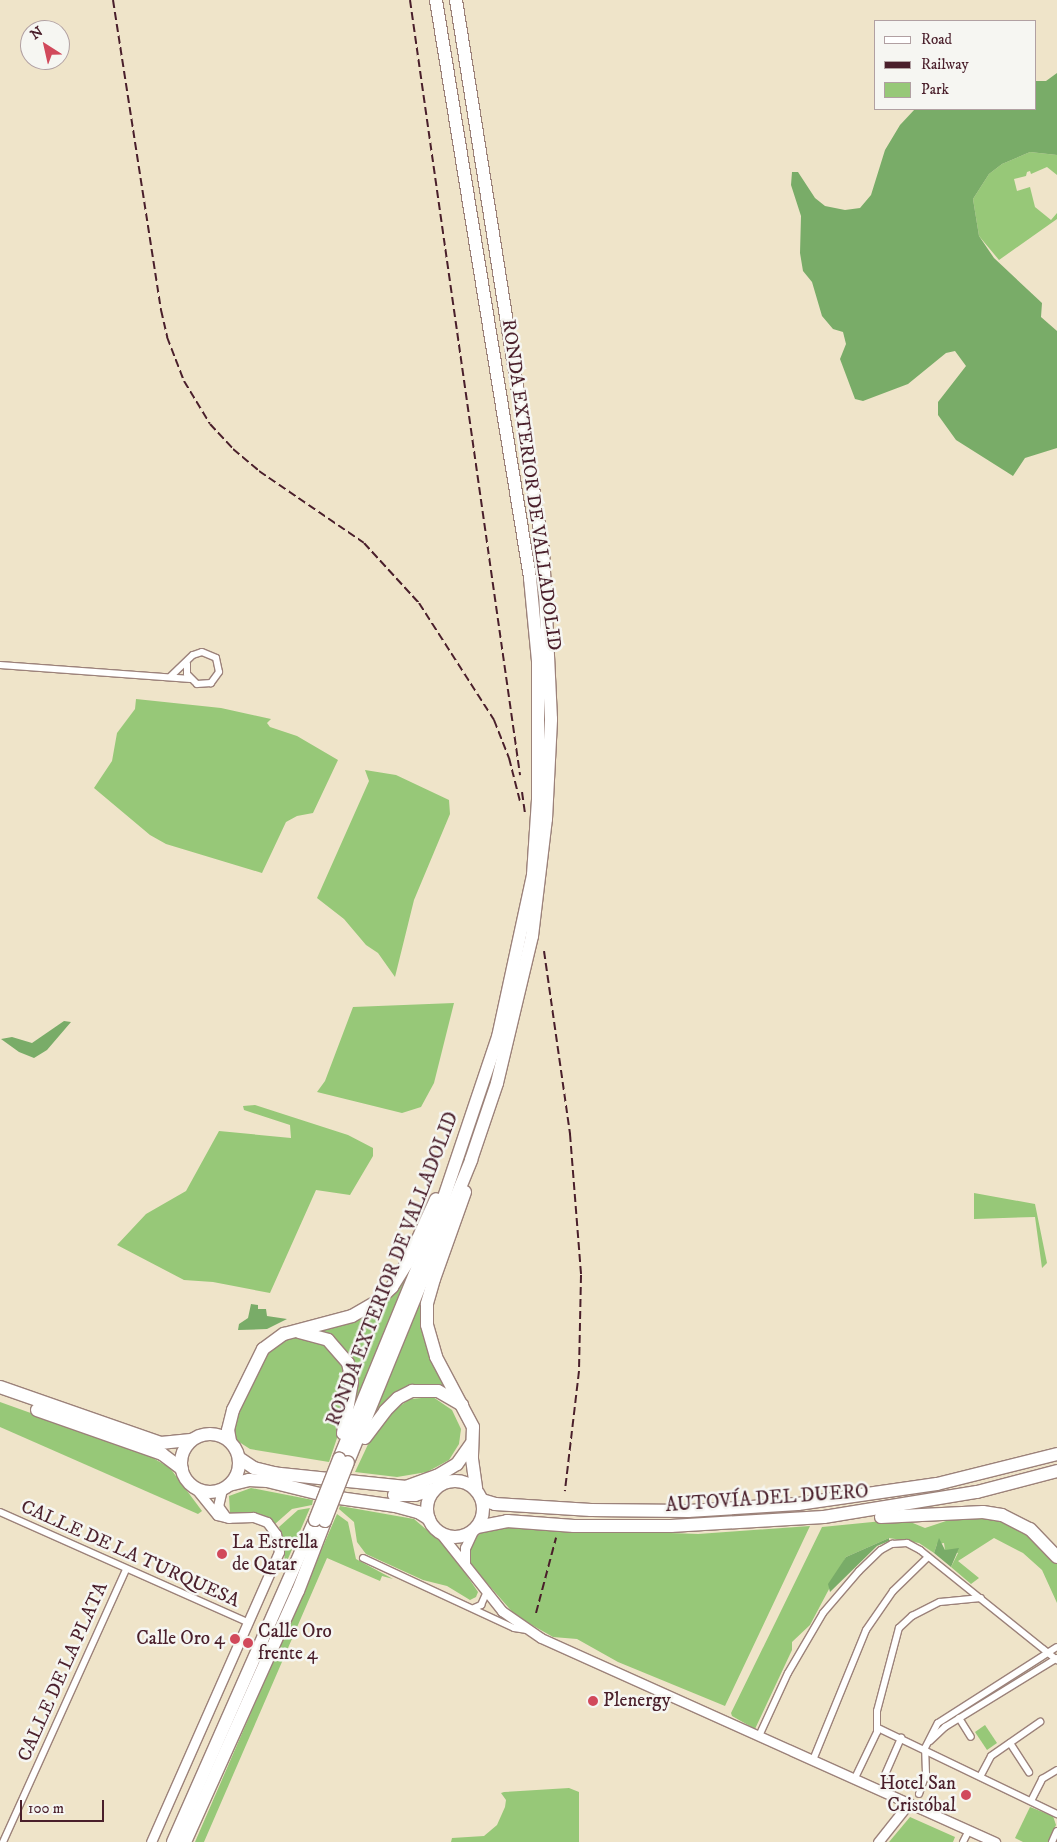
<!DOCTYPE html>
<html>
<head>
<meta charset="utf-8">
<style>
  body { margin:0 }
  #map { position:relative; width:1057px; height:1842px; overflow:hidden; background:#efe4c9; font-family:"IM FELL DW Pica",serif }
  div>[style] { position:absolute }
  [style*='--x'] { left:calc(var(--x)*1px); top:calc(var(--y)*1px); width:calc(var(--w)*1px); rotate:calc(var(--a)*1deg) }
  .green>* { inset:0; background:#97c878 }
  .forest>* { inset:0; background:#79ac68 }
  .roads { filter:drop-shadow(1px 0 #9c827a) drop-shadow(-1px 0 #9c827a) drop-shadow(0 1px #9c827a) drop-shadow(0 -1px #9c827a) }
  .street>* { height:6px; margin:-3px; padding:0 3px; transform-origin:3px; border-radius:3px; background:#fff }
  .secondary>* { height:9px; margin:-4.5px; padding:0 4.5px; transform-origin:4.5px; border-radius:4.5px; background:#fff }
  .highway>* { height:12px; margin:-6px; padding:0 6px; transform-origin:6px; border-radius:6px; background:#fff }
  .highway>.ring { margin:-6px; padding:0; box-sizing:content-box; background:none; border:12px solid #fff; border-radius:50% }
  .rail>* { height:2px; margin-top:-1px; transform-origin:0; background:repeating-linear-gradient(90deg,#4a1f2b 0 8px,transparent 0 12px) }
  .bridges { filter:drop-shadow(1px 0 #9c827a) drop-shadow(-1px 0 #9c827a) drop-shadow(0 1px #9c827a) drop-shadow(0 -1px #9c827a) }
  .highway-bridge>* { height:12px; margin:-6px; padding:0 6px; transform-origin:6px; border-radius:6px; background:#fff }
  .dots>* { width:14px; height:14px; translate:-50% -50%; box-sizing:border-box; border:2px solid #f6f6f2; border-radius:50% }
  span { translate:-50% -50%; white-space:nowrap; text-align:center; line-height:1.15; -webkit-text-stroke:5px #f6f6f2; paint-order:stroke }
  .street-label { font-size:19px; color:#4a1f2b }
  .poi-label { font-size:19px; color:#4a1f2b }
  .left { translate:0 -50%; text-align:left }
  .right { translate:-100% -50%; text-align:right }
  .legend { position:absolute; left:874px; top:20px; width:162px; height:90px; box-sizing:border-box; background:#f6f6f2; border:1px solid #b1a0a2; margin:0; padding:6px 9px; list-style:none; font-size:15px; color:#4a1f2b }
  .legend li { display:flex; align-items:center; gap:10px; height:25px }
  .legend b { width:25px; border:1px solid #b1a0a2 }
  .north { position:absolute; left:20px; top:20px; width:50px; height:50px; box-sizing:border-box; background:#f6f6f2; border:1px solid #b1a0a2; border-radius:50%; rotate:325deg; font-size:14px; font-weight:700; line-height:20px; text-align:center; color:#4a1f2b }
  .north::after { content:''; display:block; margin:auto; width:18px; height:22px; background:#d1495b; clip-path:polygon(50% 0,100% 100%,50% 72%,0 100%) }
  .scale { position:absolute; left:20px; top:1800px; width:84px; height:22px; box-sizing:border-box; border:2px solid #4a1f2b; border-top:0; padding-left:6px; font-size:15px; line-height:18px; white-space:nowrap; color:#4a1f2b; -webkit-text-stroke:4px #f6f6f2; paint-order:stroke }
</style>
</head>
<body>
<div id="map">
  <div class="green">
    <i style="clip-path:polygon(1030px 152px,1057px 155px,1057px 175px,1047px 167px,1031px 174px,1030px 171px,1027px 172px,1026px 176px,1014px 179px,1017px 191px,1030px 187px,1035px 207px,1051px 220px,1057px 213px,1057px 219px,999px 260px,979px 236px,973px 199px,989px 174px,1002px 164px)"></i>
    <i style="clip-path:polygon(136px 699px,221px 708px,271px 719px,267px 723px,270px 727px,297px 736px,338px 760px,313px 813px,297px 816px,286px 822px,262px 873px,166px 844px,150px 835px,94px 788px,112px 761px,117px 733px,135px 709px)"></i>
    <i style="clip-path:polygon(365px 770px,396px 775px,449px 800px,450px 814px,414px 900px,395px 977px,378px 953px,366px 945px,344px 919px,317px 898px,369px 781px)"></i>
    <i style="clip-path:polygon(454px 1003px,434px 1083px,421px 1107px,402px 1113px,317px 1092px,325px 1081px,353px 1007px)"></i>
    <i style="clip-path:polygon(255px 1105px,348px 1135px,373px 1148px,373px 1156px,350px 1195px,316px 1190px,270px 1293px,213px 1282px,184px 1280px,117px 1245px,146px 1214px,186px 1191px,219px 1131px,291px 1138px,290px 1125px,244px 1110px,243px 1106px)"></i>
    <i style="clip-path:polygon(974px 1193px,1035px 1204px,1047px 1263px,1042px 1268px,1035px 1217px,974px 1219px)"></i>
    <i style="clip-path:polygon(418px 1249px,349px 1418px,354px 1378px,315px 1328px,364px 1314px)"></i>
    <i style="clip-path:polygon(427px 1283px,425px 1337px,428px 1352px,454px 1392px,428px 1385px,413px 1386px,368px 1427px)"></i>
    <i style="clip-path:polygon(302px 1337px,320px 1340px,341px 1359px,347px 1385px,341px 1426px,329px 1462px,250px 1449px,236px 1440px,234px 1433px,237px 1418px,264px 1359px,272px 1348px,288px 1339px)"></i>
    <i style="clip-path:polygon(433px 1397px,452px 1410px,461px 1429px,459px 1444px,449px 1460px,427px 1472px,397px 1477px,355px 1472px,372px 1436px,394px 1410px,410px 1399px)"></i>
    <i style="clip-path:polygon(0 1402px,148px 1455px,170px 1468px,202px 1511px,198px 1514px,0 1427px)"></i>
    <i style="clip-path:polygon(251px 1488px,313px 1500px,312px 1505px,292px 1509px,275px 1524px,255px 1513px,230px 1513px,229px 1496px)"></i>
    <i style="clip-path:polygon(340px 1506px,414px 1519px,449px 1549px,478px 1592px,476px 1597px,470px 1600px,447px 1586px,423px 1580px,366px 1554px,357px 1542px,354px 1522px,339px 1509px)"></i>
    <i style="clip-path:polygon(310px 1508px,284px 1568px,285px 1543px,279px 1527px,298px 1510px)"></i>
    <i style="clip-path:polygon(337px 1514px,348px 1522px,356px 1559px,393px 1579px,382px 1576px,380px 1581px,327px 1558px,204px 1842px,195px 1842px)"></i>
    <i style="clip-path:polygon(958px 1517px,991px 1517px,1019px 1527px,1050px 1553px,1057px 1564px,1057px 1603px,1042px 1570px,1023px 1553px,994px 1538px,958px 1561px,979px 1578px,971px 1584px,951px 1567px,958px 1553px,945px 1550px,944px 1543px,937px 1544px,934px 1553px,919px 1543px,889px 1538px,846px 1557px,810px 1625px,792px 1642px,792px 1650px,755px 1729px,732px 1716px,731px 1713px,822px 1527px,903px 1519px,925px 1528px)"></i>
    <i style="clip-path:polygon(810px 1526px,725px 1706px,618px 1662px,577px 1639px,553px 1637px,516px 1616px,472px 1566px,468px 1553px,473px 1539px,484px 1531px,508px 1527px,698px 1534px)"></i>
    <i style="clip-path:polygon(985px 1725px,997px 1743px,987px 1750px,975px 1732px)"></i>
    <i style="clip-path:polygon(569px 1788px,579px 1792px,579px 1842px,451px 1842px,452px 1838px,484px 1836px,497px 1825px,505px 1807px,506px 1800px,501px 1793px,504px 1792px)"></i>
    <i style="clip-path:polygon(1030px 1807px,1053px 1816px,1056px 1825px,1048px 1842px,1023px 1842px,1015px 1838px)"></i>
    <i style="clip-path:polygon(910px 1817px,955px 1837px,953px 1842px,889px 1842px)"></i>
  </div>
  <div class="forest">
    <i style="clip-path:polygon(1057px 73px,1057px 155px,1030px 152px,1002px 164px,989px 174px,973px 199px,979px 236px,994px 258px,1042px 303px,1041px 317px,1057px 331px,1057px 448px,1025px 458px,1013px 476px,956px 440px,938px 415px,938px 402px,966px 366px,955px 351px,946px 353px,908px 384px,863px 401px,855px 399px,840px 359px,846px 344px,843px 332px,833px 329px,822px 316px,812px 282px,803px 271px,800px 253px,801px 216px,791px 185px,792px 172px,798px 172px,815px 198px,825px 206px,845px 210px,860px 208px,871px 195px,885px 150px,900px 125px,915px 109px,1036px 109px,1036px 81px,1046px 81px)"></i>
    <i style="clip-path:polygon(64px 1021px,71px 1022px,47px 1050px,34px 1058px,19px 1052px,1px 1039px,12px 1037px,32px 1043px)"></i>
    <i style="clip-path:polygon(251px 1304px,258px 1305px,258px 1309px,266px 1309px,267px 1316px,287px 1319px,267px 1329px,238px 1330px,239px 1324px,248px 1318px)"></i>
    <i style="clip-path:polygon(889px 1538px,889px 1541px,877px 1546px,830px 1592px,828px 1584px,846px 1557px)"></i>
    <i style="clip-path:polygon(939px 1538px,945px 1550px,959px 1548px,951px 1567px,934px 1553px)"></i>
  </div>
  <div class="roads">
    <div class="street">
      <i style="--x:0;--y:665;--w:191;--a:4.2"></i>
      <i style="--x:171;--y:676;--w:30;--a:-44"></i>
      <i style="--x:193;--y:655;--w:9;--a:-18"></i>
      <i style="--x:202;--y:652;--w:15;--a:23"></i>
      <i style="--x:216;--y:658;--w:14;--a:78"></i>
      <i style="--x:219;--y:672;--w:14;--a:126"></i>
      <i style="--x:211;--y:683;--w:14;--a:176"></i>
      <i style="--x:197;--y:684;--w:14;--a:-135"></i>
      <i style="--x:187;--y:674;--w:10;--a:-90"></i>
      <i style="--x:0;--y:1512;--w:273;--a:24"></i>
      <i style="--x:363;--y:1558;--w:166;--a:24.9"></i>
      <i style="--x:514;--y:1628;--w:13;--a:9"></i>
      <i style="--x:474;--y:1608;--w:8;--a:-23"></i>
      <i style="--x:481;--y:1605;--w:12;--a:-66"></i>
      <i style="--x:959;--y:1718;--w:22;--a:58"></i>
      <i style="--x:878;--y:1728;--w:199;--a:25.7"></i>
      <i style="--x:759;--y:1736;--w:69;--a:-65.3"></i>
      <i style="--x:788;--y:1673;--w:69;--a:-59.7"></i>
      <i style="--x:823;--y:1613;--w:55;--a:-49.4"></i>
      <i style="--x:859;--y:1571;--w:30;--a:-44"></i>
      <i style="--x:881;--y:1550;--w:13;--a:-29"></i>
      <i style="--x:892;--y:1544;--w:15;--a:-4"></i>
      <i style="--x:907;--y:1543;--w:15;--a:28"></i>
      <i style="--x:920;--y:1550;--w:176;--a:38.8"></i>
      <i style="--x:930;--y:1741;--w:21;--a:-43"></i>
      <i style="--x:945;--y:1727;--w:132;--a:-31.6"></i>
      <i style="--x:1010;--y:1743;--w:35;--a:57"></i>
      <i style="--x:813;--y:1760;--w:140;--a:-67.8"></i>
      <i style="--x:866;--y:1630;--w:47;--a:-55.3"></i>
      <i style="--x:893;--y:1591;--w:49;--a:-44.2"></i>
      <i style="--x:981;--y:1775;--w:21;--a:-62"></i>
      <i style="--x:991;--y:1756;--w:60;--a:-34.8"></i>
      <i style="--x:884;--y:1777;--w:43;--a:-66.4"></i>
      <i style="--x:855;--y:1778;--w:51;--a:-64.4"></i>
      <i style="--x:877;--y:1732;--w:21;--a:-90"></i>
      <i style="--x:877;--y:1711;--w:86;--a:-75.2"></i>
      <i style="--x:899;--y:1628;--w:18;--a:-43"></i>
      <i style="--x:912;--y:1616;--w:31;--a:-27"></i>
      <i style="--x:940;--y:1602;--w:41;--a:-5.6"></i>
      <i style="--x:919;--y:1794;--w:21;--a:-71"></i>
      <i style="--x:926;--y:1774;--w:26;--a:-92"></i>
      <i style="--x:925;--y:1748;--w:28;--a:-63"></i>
      <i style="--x:938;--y:1723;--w:141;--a:-32.6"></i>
      <i style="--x:1031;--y:1801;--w:25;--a:-63"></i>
      <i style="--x:1042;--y:1779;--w:17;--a:-31"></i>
      <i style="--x:3;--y:1842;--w:299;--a:-65.7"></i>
      <i style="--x:963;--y:1842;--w:13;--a:-63"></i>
      <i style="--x:1052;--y:1842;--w:12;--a:-66"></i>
    </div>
    <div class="secondary">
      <i style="--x:222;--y:1489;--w:17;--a:103"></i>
      <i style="--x:218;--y:1506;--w:14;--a:54"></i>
      <i style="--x:440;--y:1533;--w:100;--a:51.5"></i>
      <i style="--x:502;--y:1611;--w:47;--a:34.7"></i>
      <i style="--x:541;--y:1638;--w:498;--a:24.2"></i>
      <i style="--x:465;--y:1563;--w:15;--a:-90"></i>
      <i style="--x:465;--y:1548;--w:19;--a:-65"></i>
      <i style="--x:151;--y:1842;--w:317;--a:-66.2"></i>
      <i style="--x:279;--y:1552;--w:18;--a:-99"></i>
      <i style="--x:276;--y:1534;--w:15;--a:-127"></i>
      <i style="--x:267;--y:1522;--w:15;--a:-160"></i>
      <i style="--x:253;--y:1517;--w:24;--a:178"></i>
      <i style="--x:229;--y:1518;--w:12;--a:-166"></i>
      <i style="--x:217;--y:1515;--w:36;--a:-129"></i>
      <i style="--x:878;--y:1842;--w:50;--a:-51.5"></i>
    </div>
    <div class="highway">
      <i style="--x:465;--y:1192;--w:92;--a:109.6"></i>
      <i style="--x:434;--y:1279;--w:26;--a:106"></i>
      <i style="--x:427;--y:1304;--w:21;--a:90"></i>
      <i style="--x:427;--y:1325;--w:33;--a:74"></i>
      <i style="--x:436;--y:1357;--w:79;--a:62.1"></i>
      <i style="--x:473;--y:1427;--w:32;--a:92"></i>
      <i style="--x:472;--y:1459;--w:30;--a:82"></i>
      <i style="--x:299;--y:1332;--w:30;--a:15"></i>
      <i style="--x:328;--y:1340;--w:30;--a:49"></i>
      <i style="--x:348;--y:1363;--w:19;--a:78"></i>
      <i style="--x:352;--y:1382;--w:52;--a:100"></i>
      <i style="--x:0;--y:1387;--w:170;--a:19.2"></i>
      <i style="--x:161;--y:1443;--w:30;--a:-6"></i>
      <i style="--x:37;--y:1410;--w:133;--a:19.4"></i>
      <i style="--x:162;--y:1454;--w:25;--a:37"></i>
      <i class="ring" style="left:181px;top:1434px;width:46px;height:46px"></i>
      <i style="--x:365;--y:1438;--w:34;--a:-53"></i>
      <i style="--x:385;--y:1411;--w:18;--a:-45"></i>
      <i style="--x:398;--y:1398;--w:16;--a:-27"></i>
      <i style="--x:412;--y:1391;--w:26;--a:0"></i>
      <i style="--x:438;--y:1391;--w:28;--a:30"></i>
      <i style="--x:230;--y:1441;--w:11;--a:-100"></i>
      <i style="--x:228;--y:1430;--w:21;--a:-76"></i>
      <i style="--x:233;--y:1410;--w:68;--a:-63.8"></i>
      <i style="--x:263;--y:1349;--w:26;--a:-36"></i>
      <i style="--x:284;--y:1334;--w:70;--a:-14.8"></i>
      <i style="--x:352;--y:1316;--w:28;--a:-30"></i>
      <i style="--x:376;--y:1302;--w:22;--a:-43"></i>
      <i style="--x:392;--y:1287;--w:28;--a:-58"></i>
      <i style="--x:407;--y:1263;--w:70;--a:-65.6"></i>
      <i style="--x:239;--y:1458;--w:18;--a:34"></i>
      <i style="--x:254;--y:1468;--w:25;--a:14"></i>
      <i style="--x:339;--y:1459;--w:251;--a:-67.7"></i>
      <i style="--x:434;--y:1227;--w:200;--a:-71.4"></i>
      <i style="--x:498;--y:1037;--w:166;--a:-77.8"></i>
      <i style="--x:533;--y:875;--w:76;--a:-86.2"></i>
      <i style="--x:538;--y:799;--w:138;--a:-90"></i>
      <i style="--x:538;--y:661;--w:83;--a:-95.5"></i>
      <i style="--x:530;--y:578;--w:586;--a:-99.24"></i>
      <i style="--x:348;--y:1462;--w:326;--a:-67.8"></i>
      <i style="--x:471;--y:1160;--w:81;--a:-71.3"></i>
      <i style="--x:497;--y:1083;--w:151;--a:-76.6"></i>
      <i style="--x:532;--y:936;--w:118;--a:-83.2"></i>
      <i style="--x:546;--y:819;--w:100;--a:-87.1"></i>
      <i style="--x:551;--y:719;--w:169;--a:-92.7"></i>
      <i style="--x:543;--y:550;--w:557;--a:-98.99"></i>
      <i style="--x:271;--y:1473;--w:136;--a:5.9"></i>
      <i style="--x:406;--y:1487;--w:33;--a:-20"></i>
      <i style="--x:437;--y:1476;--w:23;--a:-31"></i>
      <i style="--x:457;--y:1464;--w:24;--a:-55"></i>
      <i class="ring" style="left:427px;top:1481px;width:44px;height:44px"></i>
      <i style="--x:229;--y:1485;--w:21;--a:-14"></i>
      <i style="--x:249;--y:1480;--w:18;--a:3"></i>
      <i style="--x:267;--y:1481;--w:67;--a:13.8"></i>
      <i style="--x:332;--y:1497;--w:64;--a:8.1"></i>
      <i style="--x:395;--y:1506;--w:24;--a:15"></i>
      <i style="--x:418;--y:1512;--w:13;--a:32"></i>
      <i style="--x:394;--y:1495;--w:21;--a:0"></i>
      <i style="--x:415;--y:1495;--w:21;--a:-17"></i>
      <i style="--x:482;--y:1500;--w:14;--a:17"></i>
      <i style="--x:495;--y:1504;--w:96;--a:3.6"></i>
      <i style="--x:591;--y:1510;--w:97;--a:0.6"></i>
      <i style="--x:688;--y:1511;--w:110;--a:-3.6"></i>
      <i style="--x:798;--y:1504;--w:140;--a:-8.2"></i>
      <i style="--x:937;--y:1484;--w:124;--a:-14"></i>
      <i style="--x:881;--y:1517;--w:102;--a:-2.8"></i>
      <i style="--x:983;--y:1512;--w:19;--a:9"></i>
      <i style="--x:1002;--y:1515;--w:31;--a:27"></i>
      <i style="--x:1030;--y:1529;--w:39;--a:46"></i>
      <i style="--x:477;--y:1527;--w:31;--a:-11"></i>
      <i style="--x:507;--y:1521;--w:67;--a:4.3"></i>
      <i style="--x:574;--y:1526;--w:97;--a:0"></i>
      <i style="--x:671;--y:1526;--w:153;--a:-3.4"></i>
      <i style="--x:824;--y:1517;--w:155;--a:-9.3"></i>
      <i style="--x:977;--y:1492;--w:83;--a:-14.7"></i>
      <i style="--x:173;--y:1842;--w:352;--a:-66.2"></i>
      <i style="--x:185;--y:1842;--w:275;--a:-65.8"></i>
      <i style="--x:298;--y:1591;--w:75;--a:-68.9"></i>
    </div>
  </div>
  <div class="rail">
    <i style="--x:113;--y:0;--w:314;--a:81.2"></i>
    <i style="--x:161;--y:310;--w:28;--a:77"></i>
    <i style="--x:167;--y:337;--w:47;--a:68.9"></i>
    <i style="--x:184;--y:381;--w:50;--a:58.8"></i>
    <i style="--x:210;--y:424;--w:34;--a:47"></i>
    <i style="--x:233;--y:449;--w:34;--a:40"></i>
    <i style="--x:259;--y:471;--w:127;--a:34.4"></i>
    <i style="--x:364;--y:543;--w:81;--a:47.5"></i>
    <i style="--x:419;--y:603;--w:139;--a:57.3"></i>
    <i style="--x:494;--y:720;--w:41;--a:68.5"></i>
    <i style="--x:509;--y:758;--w:44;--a:75.7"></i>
    <i style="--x:410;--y:0;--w:783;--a:81.92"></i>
    <i style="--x:522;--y:792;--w:22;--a:82"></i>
    <i style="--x:544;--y:951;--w:185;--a:81.9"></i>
    <i style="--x:570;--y:1134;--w:141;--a:85.5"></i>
    <i style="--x:581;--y:1275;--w:96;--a:91.2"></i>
    <i style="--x:579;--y:1371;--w:121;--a:96.7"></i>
    <i style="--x:536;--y:1613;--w:78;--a:-75.1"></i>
  </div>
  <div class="bridges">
    <div class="highway-bridge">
      <i style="--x:315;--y:1520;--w:66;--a:-68.5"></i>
      <i style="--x:325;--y:1521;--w:63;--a:-68.7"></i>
    </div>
  </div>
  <div class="dots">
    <i style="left:222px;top:1554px;background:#d1495b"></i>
    <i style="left:235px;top:1639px;background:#d1495b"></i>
    <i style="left:248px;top:1643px;background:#d1495b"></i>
    <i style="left:593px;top:1701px;background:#d1495b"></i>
    <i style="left:966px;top:1795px;background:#d1495b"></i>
  </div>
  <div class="street-label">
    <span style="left:531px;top:485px;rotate:82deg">RONDA EXTERIOR DE VALLADOLID</span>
    <span style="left:393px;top:1269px;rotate:-69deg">RONDA EXTERIOR DE VALLADOLID</span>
    <span style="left:767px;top:1499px;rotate:-4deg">AUTOVÍA DEL DUERO</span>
    <span style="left:130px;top:1554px;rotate:24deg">CALLE DE LA TURQUESA</span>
    <span style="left:63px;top:1672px;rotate:-66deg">CALLE DE LA PLATA</span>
  </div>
  <div class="poi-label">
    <span class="left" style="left:232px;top:1554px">La Estrella<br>de Qatar</span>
    <span class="left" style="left:258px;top:1643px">Calle Oro<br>frente 4</span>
    <span class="right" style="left:225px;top:1639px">Calle Oro 4</span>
    <span class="left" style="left:603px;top:1701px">Plenergy</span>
    <span class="right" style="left:956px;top:1795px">Hotel San<br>Cristóbal</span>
  </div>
  <ul class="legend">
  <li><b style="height:6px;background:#fff"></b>Road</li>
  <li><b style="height:6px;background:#4a1f2b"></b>Railway</li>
  <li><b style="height:14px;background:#97c878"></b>Park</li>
  </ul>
  <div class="north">N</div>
  <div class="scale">100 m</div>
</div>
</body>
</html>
